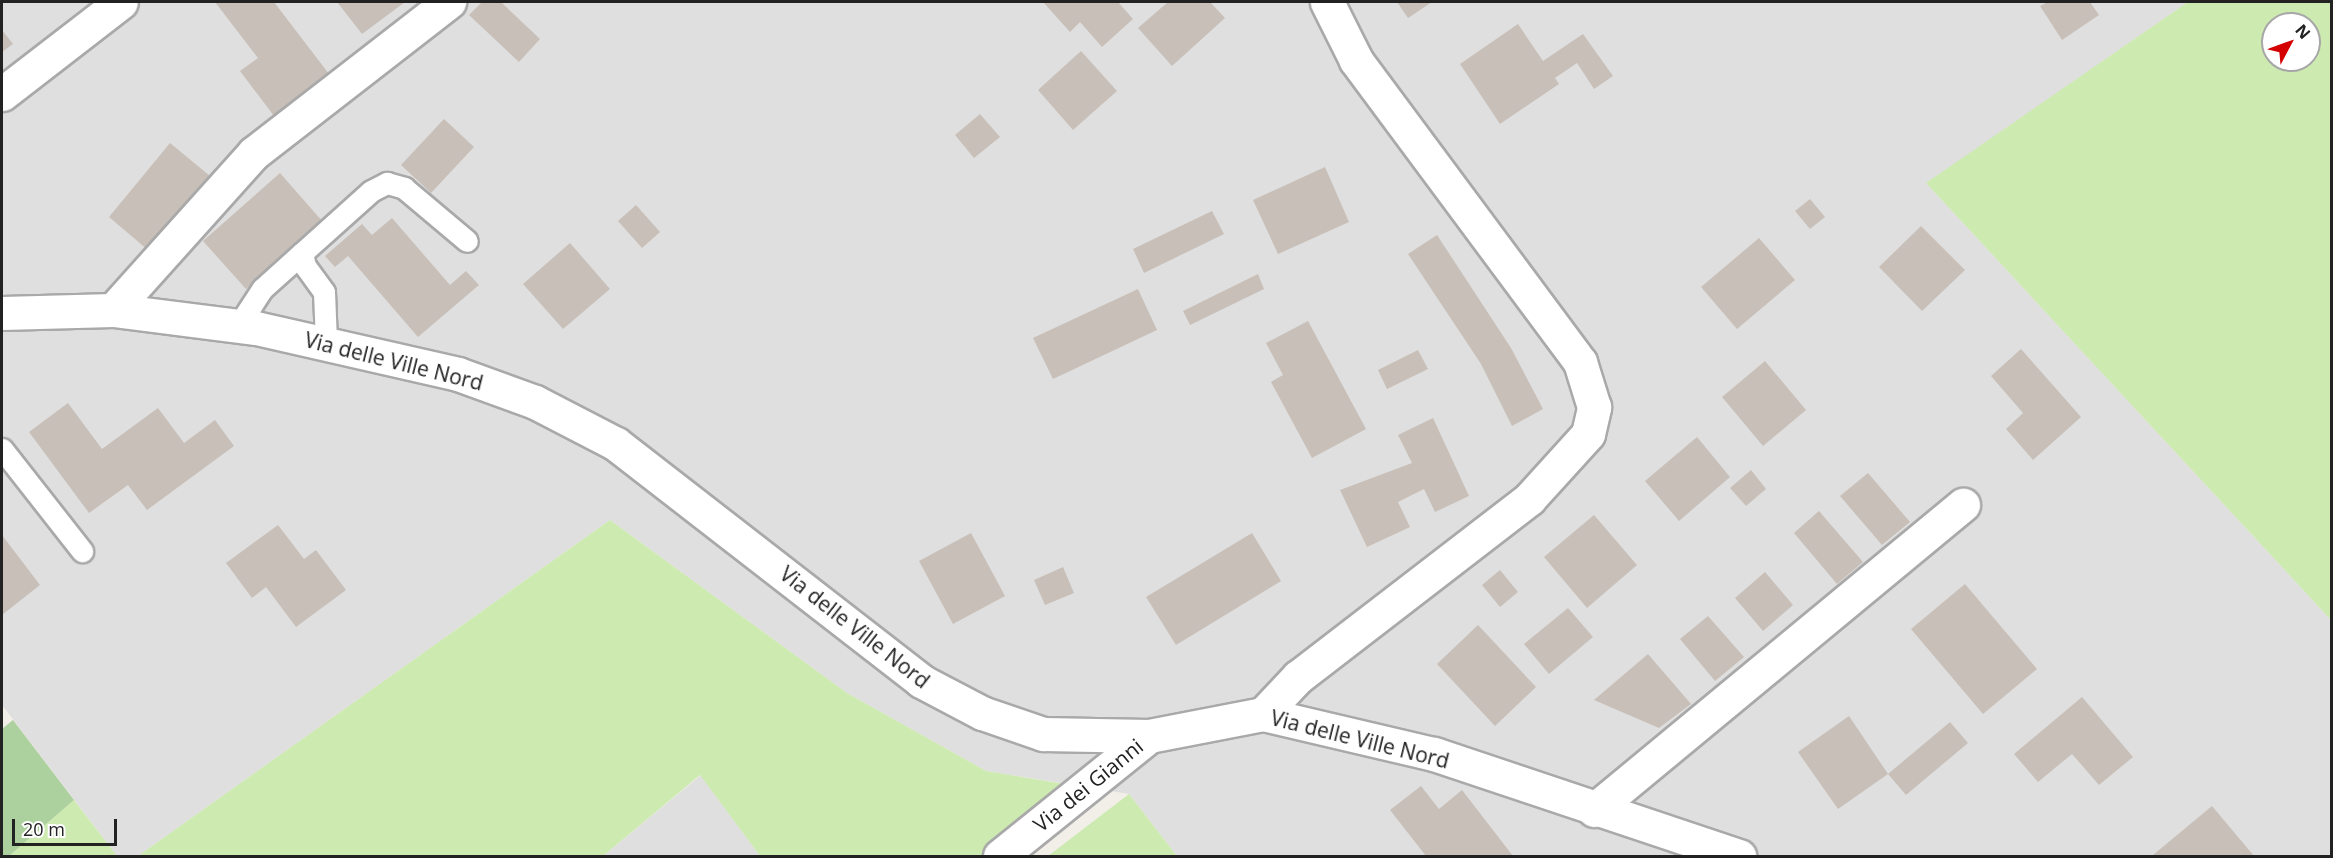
<!DOCTYPE html>
<html>
<head>
<meta charset="utf-8">
<style>
  body { margin:0 }
  #map { position:relative; width:2333px; height:858px; overflow:hidden; background:#f2efe9; font-family:"Open Sans",sans-serif }
  div>[style] { position:absolute }
  [style*='--x'] { left:calc(var(--x)*1px); top:calc(var(--y)*1px); width:calc(var(--w)*1px); rotate:calc(var(--a)*1deg) }
  .residential>* { inset:0; background:#e0dfdf }
  .grass>* { inset:0; background:#cdebb0 }
  .forest>* { inset:0; background:#add19e }
  .building>* { inset:0; background:#c7bfb8 }
  .roads { filter:drop-shadow(2px 0 #a9a9a9) drop-shadow(-2px 0 #a9a9a9) drop-shadow(0 2px #a9a9a9) drop-shadow(0 -2px #a9a9a9) }
  .service>* { height:21px; margin:-10.5px; padding:0 10.5px; transform-origin:10.5px; border-radius:10.5px; background:#fff }
  .minor>* { height:33px; margin:-16.5px; padding:0 16.5px; transform-origin:16.5px; border-radius:16.5px; background:#fff }
  .tertiary>* { height:33px; margin:-16.5px; padding:0 16.5px; transform-origin:16.5px; border-radius:16.5px; background:#fff }
  span { translate:-50% -50%; white-space:nowrap; text-align:center; line-height:1.15; -webkit-text-stroke:5px #fff; paint-order:stroke }
  .street-label { font-size:21px; color:#222 }
  .frame { position:absolute; inset:0; border:3px solid #222; pointer-events:none }
  .north { position:absolute; left:2261px; top:12px; width:60px; height:60px; box-sizing:border-box; background:#fff; border:2px solid #a7a7a7; border-radius:50%; rotate:49deg; font-size:16px; font-weight:700; line-height:24px; text-align:center; color:#222 }
  .north::after { content:''; display:block; margin:auto; width:21px; height:27px; background:#d40000; clip-path:polygon(50% 0,100% 100%,50% 72%,0 100%) }
  .scale { position:absolute; left:12px; top:819px; width:105px; height:27px; box-sizing:border-box; border:3px solid #222; border-top:0; padding-left:8px; font-size:18px; line-height:21px; white-space:nowrap; color:#222; -webkit-text-stroke:4px #fff; paint-order:stroke }
</style>
</head>
<body>
<div id="map">
  <div class="residential">
    <i style="clip-path:polygon(2px 2px,2188px 2px,1927px 184px,2331px 620px,2331px 856px,1177px 856px,1129px 794px,986px 771px,847px 693px,610px 520px,138px 856px,117px 856px,2px 705px)"></i>
    <i style="clip-path:polygon(701px 775px,760px 856px,603px 856px)"></i>
  </div>
  <div class="grass">
    <i style="clip-path:polygon(evenodd,2188px 2px,2331px 2px,2331px 620px,1926px 183px,2188px 2px,2273px 24px,2309px 24px,2309px 60px,2273px 60px,2273px 24px)"></i>
    <i style="clip-path:polygon(610px 520px,847px 693px,986px 771px,1071px 785px,981px 856px,760px 856px,700px 775px,603px 856px,138px 856px)"></i>
    <i style="clip-path:polygon(1129px 794px,1177px 856px,1048px 856px)"></i>
    <i style="clip-path:polygon(74px 800px,117px 856px,9px 856px)"></i>
  </div>
  <div class="forest">
    <i style="clip-path:polygon(13px 720px,74px 800px,9px 856px,2px 856px,2px 729px)"></i>
  </div>
  <div class="building">
    <i style="clip-path:polygon(215px 2px,274px 2px,329px 74px,274px 116px,240px 71px,258px 58px)"></i>
    <i style="clip-path:polygon(337px 2px,405px 2px,362px 34px)"></i>
    <i style="clip-path:polygon(482px 2px,501px 2px,540px 39px,519px 62px,469px 15px)"></i>
    <i style="clip-path:polygon(1043px 2px,1118px 2px,1133px 19px,1102px 47px,1080px 22px,1070px 32px)"></i>
    <i style="clip-path:polygon(1168px 2px,1210px 2px,1225px 18px,1172px 66px,1138px 28px)"></i>
    <i style="clip-path:polygon(1397px 2px,1432px 2px,1408px 18px)"></i>
    <i style="clip-path:polygon(2048px 2px,2090px 2px,2099px 15px,2062px 40px,2040px 6px)"></i>
    <i style="clip-path:polygon(1518px 24px,1543px 61px,1583px 34px,1613px 76px,1594px 89px,1577px 63px,1555px 78px,1559px 84px,1500px 124px,1460px 64px)"></i>
    <i style="clip-path:polygon(2px 30px,13px 44px,2px 52px)"></i>
    <i style="clip-path:polygon(1081px 51px,1117px 91px,1073px 130px,1038px 90px)"></i>
    <i style="clip-path:polygon(980px 114px,1000px 137px,974px 158px,955px 135px)"></i>
    <i style="clip-path:polygon(444px 119px,474px 147px,431px 193px,401px 165px)"></i>
    <i style="clip-path:polygon(170px 143px,210px 176px,148px 250px,109px 217px)"></i>
    <i style="clip-path:polygon(1325px 167px,1349px 222px,1278px 254px,1253px 200px)"></i>
    <i style="clip-path:polygon(280px 173px,323px 222px,246px 289px,203px 241px)"></i>
    <i style="clip-path:polygon(1810px 199px,1825px 217px,1810px 229px,1795px 211px)"></i>
    <i style="clip-path:polygon(636px 205px,660px 232px,642px 248px,618px 221px)"></i>
    <i style="clip-path:polygon(1212px 211px,1224px 234px,1144px 273px,1133px 249px)"></i>
    <i style="clip-path:polygon(392px 218px,450px 285px,466px 271px,479px 285px,418px 337px,348px 256px,335px 267px,325px 256px,362px 224px,372px 235px)"></i>
    <i style="clip-path:polygon(1921px 226px,1965px 270px,1922px 311px,1879px 267px)"></i>
    <i style="clip-path:polygon(1437px 235px,1511px 348px,1543px 409px,1512px 426px,1481px 364px,1408px 254px)"></i>
    <i style="clip-path:polygon(1759px 238px,1795px 280px,1737px 329px,1701px 287px)"></i>
    <i style="clip-path:polygon(570px 243px,610px 289px,563px 329px,523px 284px)"></i>
    <i style="clip-path:polygon(1258px 274px,1264px 289px,1190px 325px,1183px 311px)"></i>
    <i style="clip-path:polygon(1138px 289px,1157px 330px,1053px 379px,1033px 338px)"></i>
    <i style="clip-path:polygon(1308px 321px,1366px 429px,1312px 458px,1271px 382px,1283px 375px,1266px 343px)"></i>
    <i style="clip-path:polygon(2021px 349px,2081px 417px,2033px 460px,2006px 429px,2023px 413px,1991px 376px)"></i>
    <i style="clip-path:polygon(1418px 350px,1428px 369px,1387px 389px,1378px 370px)"></i>
    <i style="clip-path:polygon(1765px 361px,1806px 410px,1763px 446px,1722px 397px)"></i>
    <i style="clip-path:polygon(68px 403px,102px 449px,158px 408px,184px 443px,215px 420px,234px 446px,147px 510px,128px 485px,89px 513px,29px 432px)"></i>
    <i style="clip-path:polygon(1433px 418px,1469px 496px,1435px 512px,1424px 489px,1398px 502px,1410px 527px,1367px 547px,1340px 490px,1412px 463px,1398px 435px)"></i>
    <i style="clip-path:polygon(1697px 437px,1730px 477px,1679px 521px,1645px 481px)"></i>
    <i style="clip-path:polygon(1751px 470px,1766px 489px,1746px 506px,1730px 488px)"></i>
    <i style="clip-path:polygon(1868px 473px,1910px 522px,1882px 545px,1840px 496px)"></i>
    <i style="clip-path:polygon(1819px 511px,1863px 562px,1837px 584px,1794px 533px)"></i>
    <i style="clip-path:polygon(1594px 515px,1637px 565px,1587px 608px,1544px 557px)"></i>
    <i style="clip-path:polygon(278px 525px,304px 559px,316px 550px,346px 590px,296px 627px,266px 587px,252px 598px,226px 563px)"></i>
    <i style="clip-path:polygon(971px 533px,1005px 596px,953px 624px,919px 561px)"></i>
    <i style="clip-path:polygon(1252px 533px,1281px 581px,1176px 645px,1146px 597px)"></i>
    <i style="clip-path:polygon(2px 535px,40px 585px,2px 615px)"></i>
    <i style="clip-path:polygon(1063px 567px,1074px 593px,1045px 605px,1034px 580px)"></i>
    <i style="clip-path:polygon(1500px 570px,1518px 592px,1500px 607px,1482px 585px)"></i>
    <i style="clip-path:polygon(1765px 572px,1793px 605px,1763px 631px,1735px 598px)"></i>
    <i style="clip-path:polygon(1965px 584px,2037px 669px,1983px 714px,1911px 629px)"></i>
    <i style="clip-path:polygon(1568px 608px,1593px 637px,1549px 674px,1524px 644px)"></i>
    <i style="clip-path:polygon(1708px 616px,1744px 657px,1715px 681px,1680px 639px)"></i>
    <i style="clip-path:polygon(1478px 625px,1536px 687px,1495px 726px,1437px 664px)"></i>
    <i style="clip-path:polygon(1648px 654px,1691px 704px,1659px 728px,1594px 700px)"></i>
    <i style="clip-path:polygon(2082px 697px,2133px 757px,2099px 785px,2072px 754px,2038px 782px,2014px 754px)"></i>
    <i style="clip-path:polygon(1849px 716px,1888px 774px,1838px 809px,1798px 752px)"></i>
    <i style="clip-path:polygon(1950px 722px,1968px 743px,1906px 795px,1888px 774px)"></i>
    <i style="clip-path:polygon(1421px 786px,1439px 809px,1462px 790px,1513px 856px,1426px 856px,1390px 810px)"></i>
    <i style="clip-path:polygon(2212px 806px,2254px 856px,2154px 856px,2153px 855px)"></i>
  </div>
  <div class="roads">
    <div class="service">
      <i style="--x:238;--y:326;--w:44;--a:-57"></i>
      <i style="--x:262;--y:289;--w:54;--a:-42"></i>
      <i style="--x:326;--y:342;--w:50;--a:-92.3"></i>
      <i style="--x:324;--y:292;--w:32;--a:-126"></i>
      <i style="--x:305;--y:266;--w:13;--a:-103"></i>
      <i style="--x:302;--y:253;--w:93;--a:-41.9"></i>
      <i style="--x:371;--y:191;--w:18;--a:-27"></i>
      <i style="--x:387;--y:183;--w:18;--a:16"></i>
      <i style="--x:404;--y:188;--w:82;--a:40.1"></i>
      <i style="--x:2;--y:449;--w:130;--a:51.9"></i>
    </div>
    <div class="minor">
      <i style="--x:2;--y:94;--w:150;--a:-37.7"></i>
      <i style="--x:113;--y:310;--w:211;--a:-48.1"></i>
      <i style="--x:254;--y:153;--w:247;--a:-37.8"></i>
      <i style="--x:1263;--y:714;--w:51;--a:-46.6"></i>
      <i style="--x:1298;--y:677;--w:292;--a:-37.6"></i>
      <i style="--x:1529;--y:499;--w:88;--a:-47.8"></i>
      <i style="--x:1588;--y:434;--w:28;--a:-77"></i>
      <i style="--x:1594;--y:407;--w:47;--a:-107.3"></i>
      <i style="--x:1580;--y:362;--w:376;--a:-126.6"></i>
      <i style="--x:1356;--y:60;--w:65;--a:-116.6"></i>
      <i style="--x:1594;--y:810;--w:479;--a:-39.6"></i>
      <i style="--x:1000;--y:856;--w:191;--a:-38.8"></i>
    </div>
    <div class="tertiary">
      <i style="--x:2;--y:313;--w:111;--a:-1.5"></i>
      <i style="--x:113;--y:310;--w:144;--a:7.2"></i>
      <i style="--x:256;--y:328;--w:207;--a:12.8"></i>
      <i style="--x:458;--y:374;--w:82;--a:20"></i>
      <i style="--x:535;--y:402;--w:91;--a:27.4"></i>
      <i style="--x:616;--y:444;--w:386;--a:37.8"></i>
      <i style="--x:921;--y:681;--w:69;--a:27.7"></i>
      <i style="--x:982;--y:713;--w:65;--a:19"></i>
      <i style="--x:1043;--y:734;--w:106;--a:1.1"></i>
      <i style="--x:1149;--y:736;--w:116;--a:-10.9"></i>
      <i style="--x:1263;--y:714;--w:176;--a:13.2"></i>
      <i style="--x:1434;--y:754;--w:322;--a:18.5"></i>
    </div>
  </div>
  <div class="street-label">
    <span style="left:394px;top:361px;rotate:14deg">Via delle Ville Nord</span>
    <span style="left:855px;top:627px;rotate:38deg">Via delle Ville Nord</span>
    <span style="left:1360px;top:739px;rotate:14deg">Via delle Ville Nord</span>
    <span style="left:1088px;top:785px;rotate:-39deg">Via dei Gianni</span>
  </div>
  <div class="frame"></div>
  <div class="north">N</div>
  <div class="scale">20 m</div>
</div>
</body>
</html>
